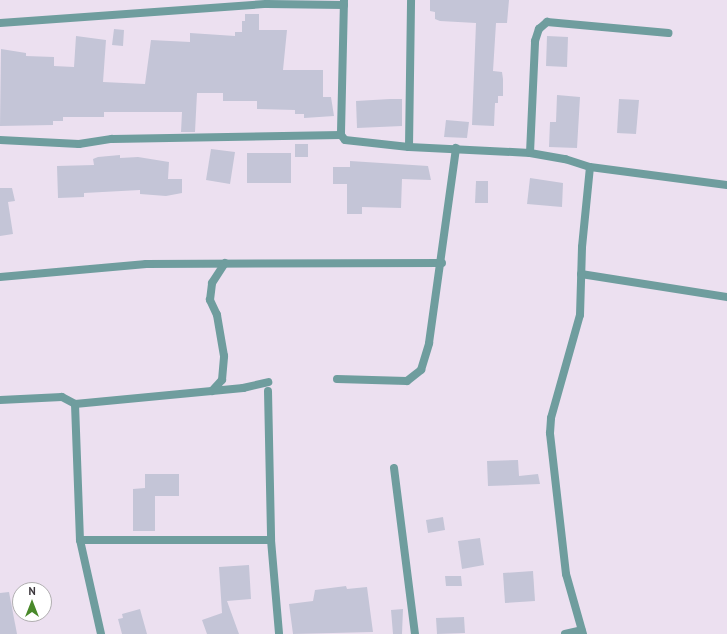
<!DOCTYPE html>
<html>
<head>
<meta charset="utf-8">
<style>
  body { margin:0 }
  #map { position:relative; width:727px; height:634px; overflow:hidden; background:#ece0f0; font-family:"PT Sans",sans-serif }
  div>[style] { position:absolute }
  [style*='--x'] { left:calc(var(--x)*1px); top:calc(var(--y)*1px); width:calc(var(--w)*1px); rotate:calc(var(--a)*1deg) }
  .building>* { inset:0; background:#c4c5d7 }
  .street>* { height:8px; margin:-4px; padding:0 4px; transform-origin:4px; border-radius:4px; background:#6f9d9e }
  span { translate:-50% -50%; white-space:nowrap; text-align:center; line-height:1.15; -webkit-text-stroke:3px #fff; paint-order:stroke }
  .north { position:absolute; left:12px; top:582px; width:40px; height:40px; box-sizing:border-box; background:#fff; border:1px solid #b1afb1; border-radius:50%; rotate:0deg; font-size:11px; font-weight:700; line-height:16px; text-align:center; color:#3b363c }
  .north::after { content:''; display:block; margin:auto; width:14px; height:18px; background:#49892a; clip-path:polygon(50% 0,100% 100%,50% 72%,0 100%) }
</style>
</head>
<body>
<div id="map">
  <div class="building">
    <i style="clip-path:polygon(430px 0,509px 0,507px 23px,496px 23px,493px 71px,502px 72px,503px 79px,503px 96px,498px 96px,498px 103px,495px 103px,494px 126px,472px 125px,476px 23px,440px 21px,435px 19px,435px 12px,430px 11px)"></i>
    <i style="clip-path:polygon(245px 14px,259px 14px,259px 30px,287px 30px,283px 70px,323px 70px,323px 97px,331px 97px,334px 116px,304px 118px,304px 114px,295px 114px,295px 110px,257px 109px,257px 101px,223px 101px,223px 93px,197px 93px,195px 132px,181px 132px,182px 112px,104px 112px,104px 117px,63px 117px,63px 121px,53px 121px,53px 125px,0 126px,1px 49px,26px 53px,26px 56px,54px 57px,54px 66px,74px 67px,76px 36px,106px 40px,103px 82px,145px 84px,151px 40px,190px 42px,190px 33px,235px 36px,235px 32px,242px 32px,242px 21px,245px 21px)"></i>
    <i style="clip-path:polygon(114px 29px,124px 30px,123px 46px,112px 45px)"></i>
    <i style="clip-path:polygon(547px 36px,568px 37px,567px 67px,546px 66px)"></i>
    <i style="clip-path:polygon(557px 95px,580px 97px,577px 148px,549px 147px,550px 122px,556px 122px)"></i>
    <i style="clip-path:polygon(390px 99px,402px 99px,402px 126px,357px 128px,356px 101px)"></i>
    <i style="clip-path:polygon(619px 99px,639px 100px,636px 134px,617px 133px)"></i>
    <i style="clip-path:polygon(446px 120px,469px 122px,467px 138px,444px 137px)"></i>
    <i style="clip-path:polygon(295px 144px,308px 144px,308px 157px,295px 157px)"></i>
    <i style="clip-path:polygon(211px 149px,235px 152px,230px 184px,206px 180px)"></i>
    <i style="clip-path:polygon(247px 153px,291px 153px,291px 183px,247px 183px)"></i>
    <i style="clip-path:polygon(120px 155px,120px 158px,138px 157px,169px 162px,168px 179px,182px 179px,182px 193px,166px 196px,140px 194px,140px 190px,84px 193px,84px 197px,58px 198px,57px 166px,94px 165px,93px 159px,98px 157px)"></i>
    <i style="clip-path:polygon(350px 161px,428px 166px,431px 180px,402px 179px,401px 208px,362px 207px,362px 214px,347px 214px,347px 184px,333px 184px,333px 167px,350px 167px)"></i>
    <i style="clip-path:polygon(530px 178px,563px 183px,562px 207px,527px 204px)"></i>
    <i style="clip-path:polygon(476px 181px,488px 181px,488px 203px,475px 203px)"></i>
    <i style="clip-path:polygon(0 188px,12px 188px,15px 201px,8px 202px,13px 234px,0 236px)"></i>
    <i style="clip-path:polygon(518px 460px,519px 476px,538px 474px,540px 484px,488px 486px,487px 461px)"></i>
    <i style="clip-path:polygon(145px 474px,179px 474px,179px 496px,155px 496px,155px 531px,133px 531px,133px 489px,145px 488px)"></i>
    <i style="clip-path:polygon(443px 517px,445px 530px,428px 533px,426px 520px)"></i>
    <i style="clip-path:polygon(480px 538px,484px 565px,462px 569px,458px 541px)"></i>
    <i style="clip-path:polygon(249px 565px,251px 599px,227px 601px,239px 634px,207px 634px,202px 620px,222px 613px,219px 567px)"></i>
    <i style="clip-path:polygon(533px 571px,535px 601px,505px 603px,503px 573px)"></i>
    <i style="clip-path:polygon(445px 576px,461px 576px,462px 586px,446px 586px)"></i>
    <i style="clip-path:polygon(346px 586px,347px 589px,367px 587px,373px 632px,293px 634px,289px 604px,313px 601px,315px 590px)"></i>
    <i style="clip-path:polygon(9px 592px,17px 634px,0 634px,0 593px)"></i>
    <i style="clip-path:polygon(140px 609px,147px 634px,122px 634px,118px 619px,123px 618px,122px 614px)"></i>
    <i style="clip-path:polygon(403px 609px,402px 634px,393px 634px,391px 610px)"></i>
    <i style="clip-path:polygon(464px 617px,465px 633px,437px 634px,436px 618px)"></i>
  </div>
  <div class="street">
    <i style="--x:344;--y:0;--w:135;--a:91.3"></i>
    <i style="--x:341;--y:135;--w:6;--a:51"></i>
    <i style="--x:345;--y:140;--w:64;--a:6.2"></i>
    <i style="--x:409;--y:147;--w:121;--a:2.8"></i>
    <i style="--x:530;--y:153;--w:36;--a:10"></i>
    <i style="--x:565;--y:159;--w:26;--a:18"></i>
    <i style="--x:590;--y:167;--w:138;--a:7.5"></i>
    <i style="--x:0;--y:23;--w:268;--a:-4.1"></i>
    <i style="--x:267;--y:4;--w:77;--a:0.7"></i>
    <i style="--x:0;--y:140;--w:79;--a:2.9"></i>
    <i style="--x:79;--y:144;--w:33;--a:-9"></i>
    <i style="--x:112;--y:139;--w:229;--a:-1"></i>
    <i style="--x:409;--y:147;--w:147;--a:-89.2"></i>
    <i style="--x:530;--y:153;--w:112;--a:-87.4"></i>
    <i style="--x:535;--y:41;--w:13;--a:-72"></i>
    <i style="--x:539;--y:29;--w:11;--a:-41"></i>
    <i style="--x:547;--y:22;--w:122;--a:5.2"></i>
    <i style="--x:581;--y:274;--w:148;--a:9"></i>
    <i style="--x:0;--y:277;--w:147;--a:-5.1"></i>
    <i style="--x:146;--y:264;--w:296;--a:-0.2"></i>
    <i style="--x:337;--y:379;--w:70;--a:1.6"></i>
    <i style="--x:407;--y:381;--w:18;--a:-38"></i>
    <i style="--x:421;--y:370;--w:28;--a:-73"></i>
    <i style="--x:429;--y:343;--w:197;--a:-82.1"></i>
    <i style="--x:212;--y:391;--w:15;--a:-48"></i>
    <i style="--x:222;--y:380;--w:24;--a:-85"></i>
    <i style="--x:224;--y:356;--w:42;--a:-99.7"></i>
    <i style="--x:217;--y:315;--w:17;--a:-115"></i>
    <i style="--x:210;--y:300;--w:17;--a:-83"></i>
    <i style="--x:212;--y:283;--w:24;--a:-57"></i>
    <i style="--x:268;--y:391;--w:149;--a:88.8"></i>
    <i style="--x:271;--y:540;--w:94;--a:85.1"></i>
    <i style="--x:0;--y:400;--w:62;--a:-2.8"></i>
    <i style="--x:62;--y:397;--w:15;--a:28"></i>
    <i style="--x:75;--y:404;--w:136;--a:87.9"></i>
    <i style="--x:80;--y:540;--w:96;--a:77.4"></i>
    <i style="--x:75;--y:404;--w:169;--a:-5.4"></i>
    <i style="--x:243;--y:388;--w:26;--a:-13"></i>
    <i style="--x:394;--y:468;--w:167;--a:82.8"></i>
    <i style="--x:80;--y:540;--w:191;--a:0"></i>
    <i style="--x:565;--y:634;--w:17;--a:-13"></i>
    <i style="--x:583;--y:634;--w:62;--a:-105.8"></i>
    <i style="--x:566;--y:574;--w:142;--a:-96.5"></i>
    <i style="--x:550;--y:433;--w:15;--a:-86"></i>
    <i style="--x:551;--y:418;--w:107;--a:-74.3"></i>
    <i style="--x:580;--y:315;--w:68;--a:-88.3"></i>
    <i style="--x:582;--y:247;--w:80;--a:-84.3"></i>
  </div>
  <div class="north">N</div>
</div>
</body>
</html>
